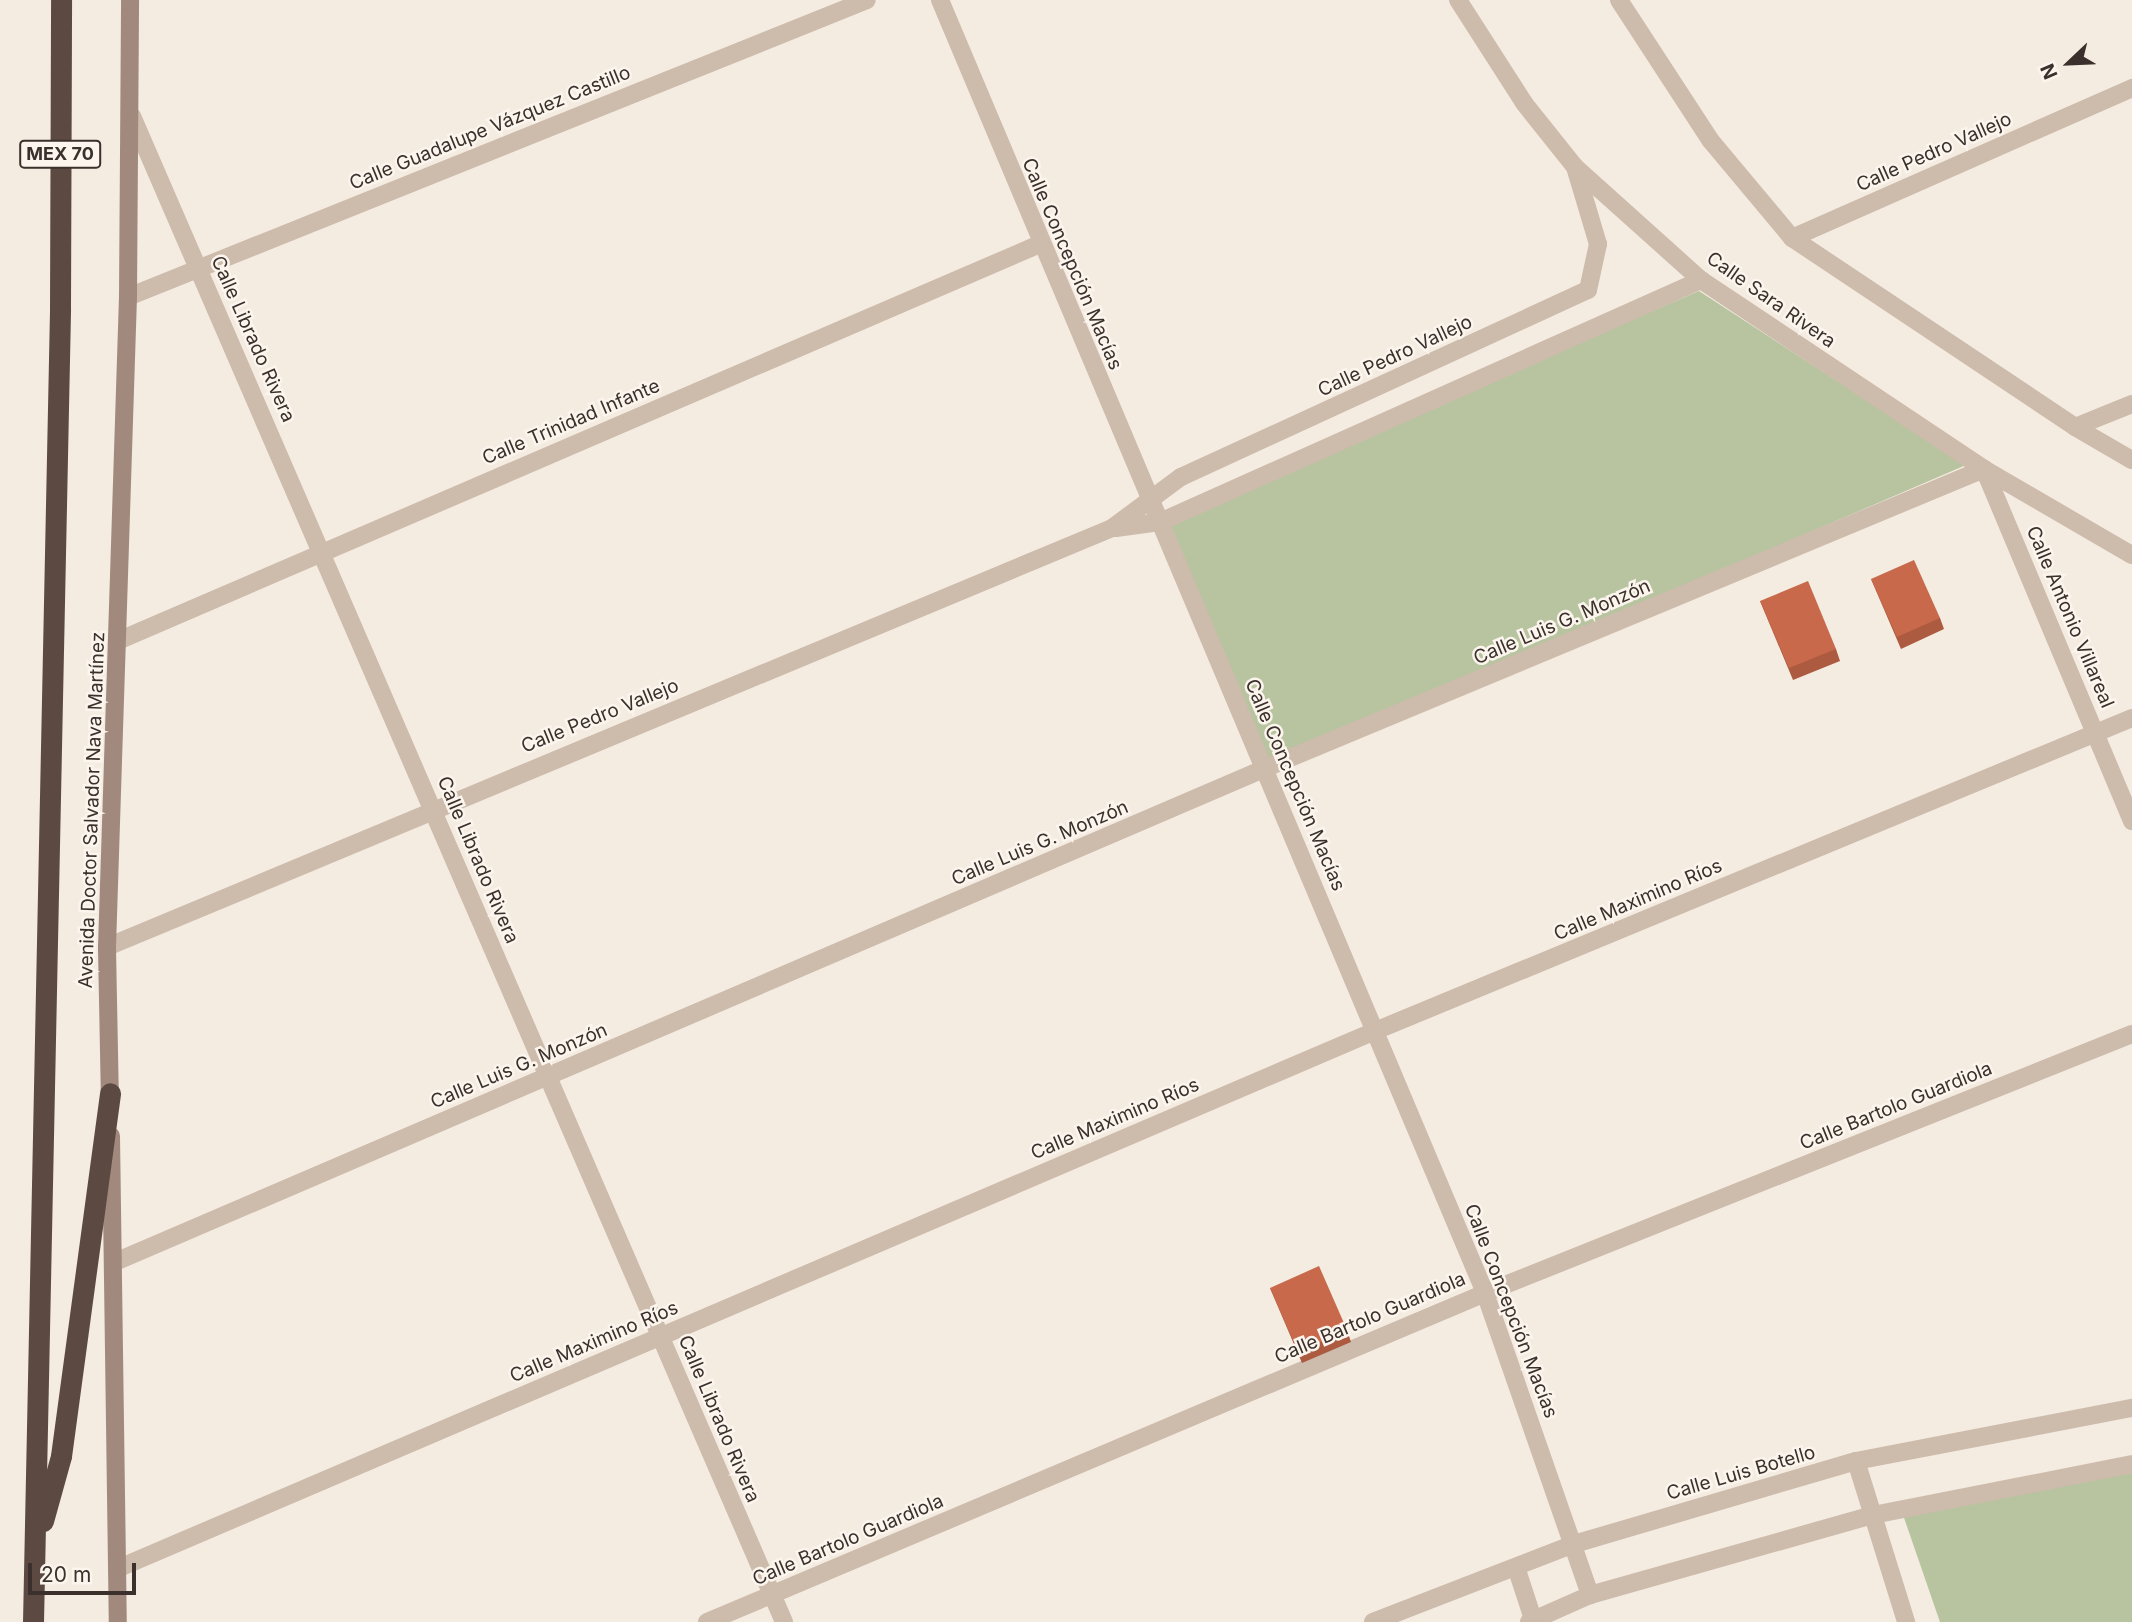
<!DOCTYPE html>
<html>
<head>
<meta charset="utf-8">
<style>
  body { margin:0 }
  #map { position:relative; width:2132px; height:1622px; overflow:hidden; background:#f4ebe1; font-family:Inter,sans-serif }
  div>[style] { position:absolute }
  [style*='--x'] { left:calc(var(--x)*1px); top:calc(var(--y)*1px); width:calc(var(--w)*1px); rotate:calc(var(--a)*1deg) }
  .green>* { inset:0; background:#b8c4a0 }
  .minor>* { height:18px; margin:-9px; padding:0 9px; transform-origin:9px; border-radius:9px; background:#cdbbac }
  .tertiary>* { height:18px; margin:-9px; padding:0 9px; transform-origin:9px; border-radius:9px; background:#cdbbac }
  .secondary>* { height:18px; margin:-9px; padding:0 9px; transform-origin:9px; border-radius:9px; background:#a18a7d }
  .motorway>* { height:21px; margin:-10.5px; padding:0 10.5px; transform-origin:10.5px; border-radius:10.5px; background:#5c4a42 }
  .wall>* { inset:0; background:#ac5a40 }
  .building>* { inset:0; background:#c8694b }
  span { translate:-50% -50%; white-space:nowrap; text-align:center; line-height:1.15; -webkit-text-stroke:5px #fbf5ee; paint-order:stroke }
  .shield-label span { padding:2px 5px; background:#fbf5ee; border:2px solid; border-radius:5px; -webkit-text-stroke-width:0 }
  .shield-label { font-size:18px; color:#3b302b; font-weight:700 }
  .street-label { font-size:19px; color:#3b302b }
  .north { position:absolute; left:2034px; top:28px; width:70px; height:70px; -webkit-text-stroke:5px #fbf5ee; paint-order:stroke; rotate:247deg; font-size:19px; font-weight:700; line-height:28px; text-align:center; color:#3b302b }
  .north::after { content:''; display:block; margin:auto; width:24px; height:32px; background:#3b302b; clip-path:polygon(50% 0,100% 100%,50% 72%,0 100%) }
  .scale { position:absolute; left:28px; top:1563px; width:108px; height:32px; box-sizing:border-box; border:4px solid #3b302b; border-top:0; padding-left:9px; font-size:21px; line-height:24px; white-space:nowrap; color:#3b302b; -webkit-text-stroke:5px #fbf5ee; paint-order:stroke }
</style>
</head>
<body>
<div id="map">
  <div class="green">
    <i style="clip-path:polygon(1699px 291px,1966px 465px,1268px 766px,1162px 522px)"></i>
    <i style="clip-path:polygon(2132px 1461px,2132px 1622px,1940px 1622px,1901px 1509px)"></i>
  </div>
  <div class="minor">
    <i style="--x:940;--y:0;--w:1403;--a:67.14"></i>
    <i style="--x:1485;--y:1293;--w:320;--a:70.8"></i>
    <i style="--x:132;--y:116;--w:1641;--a:66.59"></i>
    <i style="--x:1792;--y:238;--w:372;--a:-23.8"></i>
    <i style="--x:128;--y:297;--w:796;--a:-21.89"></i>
    <i style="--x:2075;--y:427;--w:61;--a:-22"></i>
    <i style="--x:1116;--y:528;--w:44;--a:-7.8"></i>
    <i style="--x:1160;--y:522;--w:593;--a:-24.1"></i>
    <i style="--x:120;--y:640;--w:1002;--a:-23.29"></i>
    <i style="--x:107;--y:947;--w:1089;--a:-22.63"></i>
    <i style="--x:1112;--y:528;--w:86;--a:-36.5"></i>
    <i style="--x:1181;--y:477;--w:448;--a:-24.7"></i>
    <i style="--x:1588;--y:290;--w:47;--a:-77.7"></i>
    <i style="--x:1598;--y:244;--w:80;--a:-106.6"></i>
    <i style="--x:115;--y:1262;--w:1253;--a:-23.23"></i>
    <i style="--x:1266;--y:768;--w:778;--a:-22.61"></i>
    <i style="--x:1984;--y:469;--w:382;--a:67.2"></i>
    <i style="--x:1856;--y:1461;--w:169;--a:72.7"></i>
    <i style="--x:1516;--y:1567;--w:58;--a:71.9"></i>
    <i style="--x:119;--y:1568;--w:1366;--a:-23.15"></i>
    <i style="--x:1375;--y:1031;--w:819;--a:-22.46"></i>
    <i style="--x:707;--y:1622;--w:845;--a:-22.92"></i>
    <i style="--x:1485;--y:1293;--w:697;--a:-21.82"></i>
    <i style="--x:1373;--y:1622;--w:216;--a:-21.2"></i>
    <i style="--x:1574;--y:1544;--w:294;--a:-16.4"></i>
    <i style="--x:1856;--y:1461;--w:281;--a:-10.9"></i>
    <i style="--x:1529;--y:1622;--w:67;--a:-23.9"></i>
    <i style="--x:1590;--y:1595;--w:294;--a:-15.8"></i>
    <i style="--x:1873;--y:1515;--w:264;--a:-11.1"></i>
  </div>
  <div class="tertiary">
    <i style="--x:1458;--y:0;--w:122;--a:57.3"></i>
    <i style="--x:1524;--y:103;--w:82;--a:51.4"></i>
    <i style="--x:1575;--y:167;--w:169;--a:41.9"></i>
    <i style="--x:1701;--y:280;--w:340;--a:33.7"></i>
    <i style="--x:1984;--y:469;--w:171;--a:30.2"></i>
    <i style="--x:1619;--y:0;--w:168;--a:56.9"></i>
    <i style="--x:1711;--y:141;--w:126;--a:50.1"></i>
    <i style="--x:1792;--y:238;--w:340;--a:33.7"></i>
    <i style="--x:2075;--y:427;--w:66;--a:30.1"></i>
  </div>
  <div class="secondary">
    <i style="--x:110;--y:1104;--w:157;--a:-91.1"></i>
    <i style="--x:107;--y:947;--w:650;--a:-88.15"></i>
    <i style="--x:128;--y:297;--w:297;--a:-89.6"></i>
    <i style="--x:111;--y:1136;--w:486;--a:89.2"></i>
  </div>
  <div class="motorway">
    <i style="--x:43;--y:1521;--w:67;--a:-74.5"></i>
    <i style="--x:61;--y:1456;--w:366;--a:-82.3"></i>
    <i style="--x:33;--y:1622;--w:1314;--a:-88.82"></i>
    <i style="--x:60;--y:308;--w:308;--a:-89.8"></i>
  </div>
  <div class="wall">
    <i style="clip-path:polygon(1871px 579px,1940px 618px,1944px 629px,1901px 649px)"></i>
    <i style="clip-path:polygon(1760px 601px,1836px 649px,1840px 661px,1793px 680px)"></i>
    <i style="clip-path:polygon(1270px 1288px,1347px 1330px,1351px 1342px,1302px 1363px)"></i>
  </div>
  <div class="building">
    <i style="clip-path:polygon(1914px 560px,1940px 618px,1897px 637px,1871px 579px)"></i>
    <i style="clip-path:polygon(1808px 581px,1836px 649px,1789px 668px,1760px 601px)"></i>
    <i style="clip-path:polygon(1319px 1266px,1347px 1330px,1298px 1352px,1270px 1288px)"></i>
  </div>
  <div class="shield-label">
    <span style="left:60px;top:154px">MEX 70</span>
  </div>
  <div class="street-label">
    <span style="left:490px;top:128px;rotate:-22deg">Calle Guadalupe Vázquez Castillo</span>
    <span style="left:1934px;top:152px;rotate:-24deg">Calle Pedro Vallejo</span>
    <span style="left:1072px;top:264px;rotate:67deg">Calle Concepción Macías</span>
    <span style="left:1771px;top:300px;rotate:35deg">Calle Sara Rivera</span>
    <span style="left:253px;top:339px;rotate:66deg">Calle Librado Rivera</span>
    <span style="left:1395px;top:356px;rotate:-25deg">Calle Pedro Vallejo</span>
    <span style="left:571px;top:422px;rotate:-23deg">Calle Trinidad Infante</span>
    <span style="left:2070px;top:617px;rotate:67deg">Calle Antonio Villareal</span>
    <span style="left:1562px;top:622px;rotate:-23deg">Calle Luis G. Monzón</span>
    <span style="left:600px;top:716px;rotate:-22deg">Calle Pedro Vallejo</span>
    <span style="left:1295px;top:785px;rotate:67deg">Calle Concepción Macías</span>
    <span style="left:92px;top:810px;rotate:-88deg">Avenida Doctor Salvador Nava Martínez</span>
    <span style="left:1040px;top:843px;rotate:-23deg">Calle Luis G. Monzón</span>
    <span style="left:478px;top:860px;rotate:67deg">Calle Librado Rivera</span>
    <span style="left:1638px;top:900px;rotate:-23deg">Calle Maximino Ríos</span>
    <span style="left:519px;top:1066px;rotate:-23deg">Calle Luis G. Monzón</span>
    <span style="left:1896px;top:1106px;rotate:-22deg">Calle Bartolo Guardiola</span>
    <span style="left:1115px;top:1119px;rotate:-23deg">Calle Maximino Ríos</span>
    <span style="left:1511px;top:1311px;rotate:69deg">Calle Concepción Macías</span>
    <span style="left:1370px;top:1318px;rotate:-23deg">Calle Bartolo Guardiola</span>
    <span style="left:594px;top:1342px;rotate:-23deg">Calle Maximino Ríos</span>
    <span style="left:719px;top:1419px;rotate:67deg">Calle Librado Rivera</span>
    <span style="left:1741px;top:1473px;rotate:-16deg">Calle Luis Botello</span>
    <span style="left:848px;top:1540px;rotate:-23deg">Calle Bartolo Guardiola</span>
  </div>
  <div class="north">N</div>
  <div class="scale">20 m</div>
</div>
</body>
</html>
